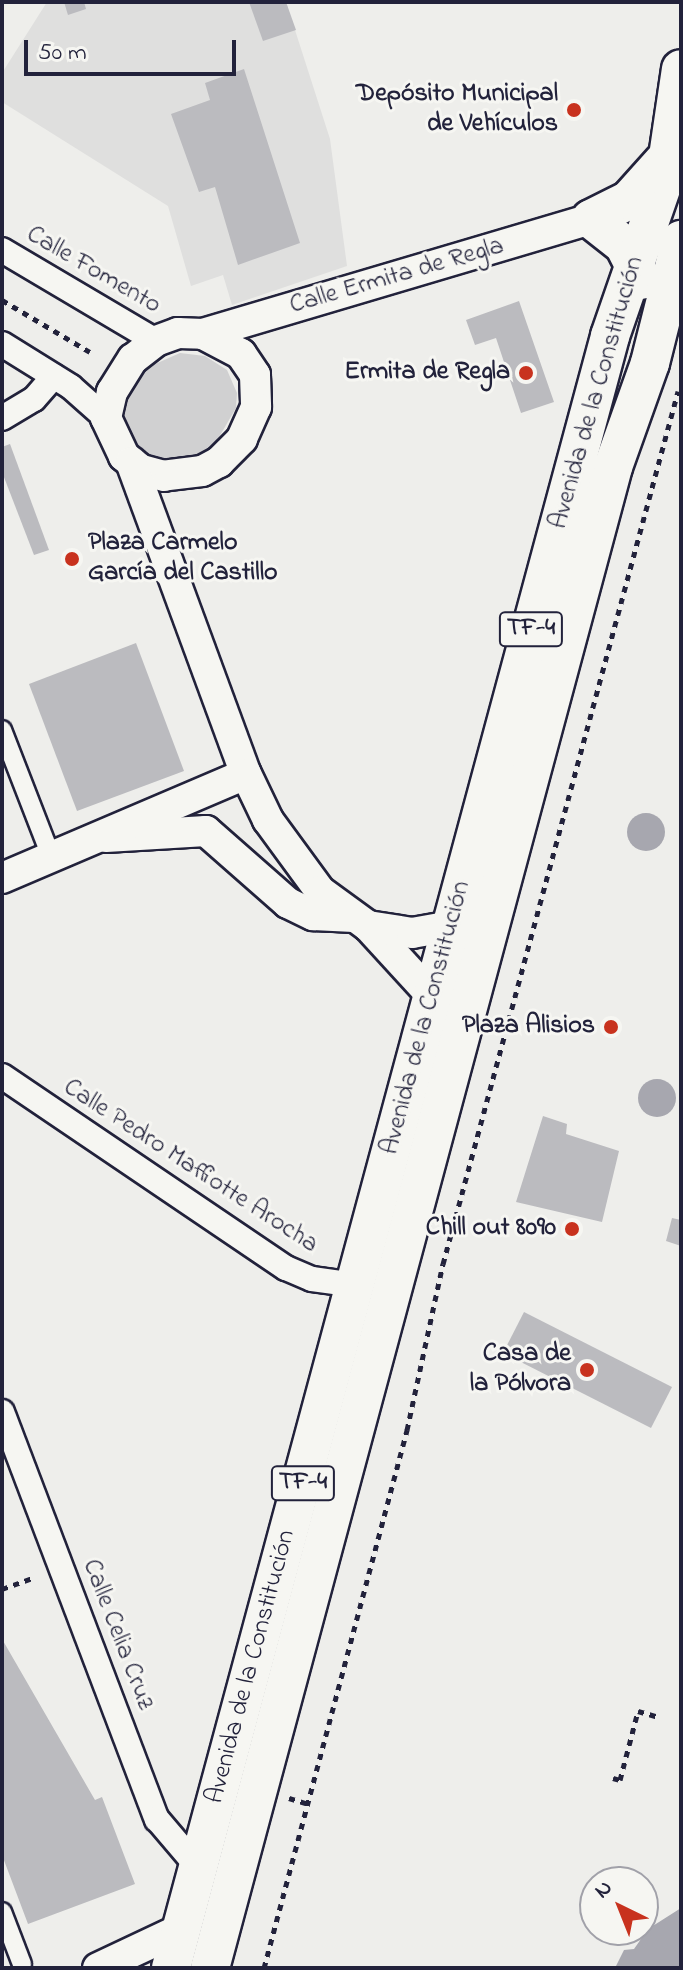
<!DOCTYPE html>
<html>
<head>
<meta charset="utf-8">
<style>
  body { margin:0 }
  #map { position:relative; width:683px; height:1970px; overflow:hidden; background:#eeeeeb; font-family:"Indie Flower",sans-serif }
  div>[style] { position:absolute }
  [style*='--x'] { left:calc(var(--x)*1px); top:calc(var(--y)*1px); width:calc(var(--w)*1px); rotate:calc(var(--a)*1deg) }
  .built>* { inset:0; background:#dfdfde }
  .green>* { inset:0; background:#d0d0d1 }
  .water>* { inset:0; background:#a7a7af }
  .round { border-radius:50% }
  .building>* { inset:0; background:#bbbbbf }
  .path>* { height:5px; margin-top:-2.5px; transform-origin:0; background:repeating-linear-gradient(90deg,#22223b 0 6px,transparent 0 12px) }
  .roads { filter:drop-shadow(2px 0 #22223b) drop-shadow(-2px 0 #22223b) drop-shadow(0 2px #22223b) drop-shadow(0 -2px #22223b) }
  .pedestrian>* { height:18px; margin:-9px; padding:0 9px; transform-origin:9px; border-radius:9px; background:#f6f6f2 }
  .minor>* { height:24px; margin:-12px; padding:0 12px; transform-origin:12px; border-radius:12px; background:#f6f6f2 }
  .tertiary>* { height:30px; margin:-15px; padding:0 15px; transform-origin:15px; border-radius:15px; background:#f6f6f2 }
  .primary>* { height:38px; margin:-19px; padding:0 19px; transform-origin:19px; border-radius:19px; background:#f6f6f2 }
  .dots>* { width:22px; height:22px; translate:-50% -50%; box-sizing:border-box; border:4px solid #f6f6f2; border-radius:50% }
  span { translate:-50% -50%; white-space:nowrap; text-align:center; line-height:1.15; -webkit-text-stroke:6px #f6f6f2; paint-order:stroke }
  .shield-label span { padding:2px 6px; background:#f6f6f2; border:2px solid; border-radius:6px; -webkit-text-stroke-width:0 }
  .shield-label { font-size:24px; color:#22223b; font-weight:700 }
  .poi-label { font-size:26px; color:#22223b; font-weight:700 }
  .right { translate:-100% -50%; text-align:right }
  .left { translate:0 -50%; text-align:left }
  .street-label { font-size:26px; color:#22223b }
  .frame { position:absolute; inset:0; border:4px solid #22223b; pointer-events:none }
  .north { position:absolute; left:579px; top:1866px; width:80px; height:80px; box-sizing:border-box; background:#f6f6f2; border:2px solid #a1a1a9; border-radius:50%; rotate:317deg; font-size:22px; font-weight:700; line-height:32px; text-align:center; color:#22223b }
  .north::after { content:''; display:block; margin:auto; width:28px; height:36px; background:#c8321e; clip-path:polygon(50% 0,100% 100%,50% 72%,0 100%) }
  .scale { position:absolute; left:24px; top:40px; width:212px; height:36px; box-sizing:border-box; border:4px solid #22223b; border-top:0; padding-left:10px; font-size:24px; line-height:28px; white-space:nowrap; color:#22223b; -webkit-text-stroke:6px #f6f6f2; paint-order:stroke }
</style>
</head>
<body>
<div id="map">
  <div class="built">
    <i style="clip-path:polygon(47px 2px,286px 2px,330px 139px,347px 266px,232px 305px,223px 275px,191px 286px,168px 206px,2px 102px,2px 73px)"></i>
  </div>
  <div class="green">
    <i style="clip-path:polygon(180px 353px,205px 356px,227px 370px,237px 393px,236px 408px,215px 444px,191px 459px,161px 462px,132px 445px,123px 410px,128px 392px,146px 368px)"></i>
  </div>
  <div class="water">
    <i class="round" style="left:627px;top:813px;width:38px;height:38px"></i>
    <i class="round" style="left:638px;top:1079px;width:38px;height:38px"></i>
    <i style="clip-path:polygon(681px 1908px,681px 1968px,615px 1968px,624px 1950px,634px 1949px,648px 1929px)"></i>
  </div>
  <div class="building">
    <i style="clip-path:polygon(64px 2px,84px 2px,86px 9px,68px 15px)"></i>
    <i style="clip-path:polygon(249px 2px,286px 2px,296px 30px,263px 41px)"></i>
    <i style="clip-path:polygon(244px 69px,300px 243px,238px 265px,215px 187px,199px 192px,171px 114px,210px 100px,205px 83px)"></i>
    <i style="clip-path:polygon(519px 301px,554px 402px,521px 413px,496px 338px,475px 345px,466px 320px)"></i>
    <i style="clip-path:polygon(10px 444px,49px 550px,34px 555px,2px 472px,2px 447px)"></i>
    <i style="clip-path:polygon(136px 643px,184px 771px,77px 811px,29px 684px)"></i>
    <i style="clip-path:polygon(543px 1116px,567px 1124px,566px 1134px,619px 1151px,602px 1222px,516px 1202px)"></i>
    <i style="clip-path:polygon(672px 1218px,681px 1220px,681px 1246px,666px 1241px)"></i>
    <i style="clip-path:polygon(524px 1312px,672px 1387px,651px 1428px,503px 1353px)"></i>
    <i style="clip-path:polygon(2px 1639px,95px 1800px,102px 1797px,135px 1884px,28px 1924px,2px 1855px)"></i>
  </div>
  <div class="path">
    <i style="--x:2;--y:300;--w:102;--a:30.6"></i>
    <i style="--x:2;--y:1589;--w:32;--a:-20"></i>
    <i style="--x:613;--y:1778;--w:7;--a:16"></i>
    <i style="--x:620;--y:1780;--w:71;--a:-75.4"></i>
    <i style="--x:638;--y:1711;--w:19;--a:16"></i>
    <i style="--x:289;--y:1798;--w:21;--a:17"></i>
    <i style="--x:264;--y:1968;--w:557;--a:-75.11"></i>
    <i style="--x:407;--y:1430;--w:170;--a:-77.8"></i>
    <i style="--x:443;--y:1264;--w:904;--a:-74.93"></i>
  </div>
  <div class="roads">
    <div class="pedestrian">
      <i style="--x:2;--y:730;--w:138;--a:68.8"></i>
      <i style="--x:2;--y:1912;--w:56;--a:69"></i>
    </div>
    <div class="minor">
      <i style="--x:2;--y:250;--w:179;--a:30.6"></i>
      <i style="--x:2;--y:344;--w:81;--a:31.9"></i>
      <i style="--x:71;--y:387;--w:47;--a:41.5"></i>
      <i style="--x:2;--y:418;--w:37;--a:-31"></i>
      <i style="--x:34;--y:399;--w:30;--a:-49"></i>
      <i style="--x:2;--y:1076;--w:343;--a:34.1"></i>
      <i style="--x:286;--y:1268;--w:28;--a:23"></i>
      <i style="--x:312;--y:1279;--w:43;--a:7.9"></i>
      <i style="--x:2;--y:1412;--w:436;--a:69.2"></i>
      <i style="--x:157;--y:1819;--w:62;--a:49.6"></i>
    </div>
    <div class="tertiary">
      <i style="--x:178;--y:333;--w:25;--a:2"></i>
      <i style="--x:203;--y:334;--w:43;--a:27.8"></i>
      <i style="--x:241;--y:354;--w:25;--a:56"></i>
      <i style="--x:255;--y:375;--w:32;--a:88"></i>
      <i style="--x:256;--y:407;--w:35;--a:114"></i>
      <i style="--x:242;--y:439;--w:33;--a:135"></i>
      <i style="--x:219;--y:462;--w:19;--a:152"></i>
      <i style="--x:202;--y:471;--w:38;--a:173"></i>
      <i style="--x:164;--y:476;--w:24;--a:-165"></i>
      <i style="--x:141;--y:470;--w:22;--a:-141"></i>
      <i style="--x:124;--y:456;--w:42;--a:-115.3"></i>
      <i style="--x:106;--y:418;--w:27;--a:-77"></i>
      <i style="--x:112;--y:392;--w:39;--a:-58"></i>
      <i style="--x:133;--y:359;--w:29;--a:-38"></i>
      <i style="--x:156;--y:341;--w:23;--a:-20"></i>
      <i style="--x:203;--y:334;--w:405;--a:-16.5"></i>
      <i style="--x:131;--y:462;--w:333;--a:69.8"></i>
      <i style="--x:246;--y:774;--w:51;--a:64.4"></i>
      <i style="--x:268;--y:820;--w:88;--a:53.8"></i>
      <i style="--x:320;--y:891;--w:59;--a:36.1"></i>
      <i style="--x:368;--y:926;--w:96;--a:47.5"></i>
      <i style="--x:106;--y:837;--w:100;--a:-3.4"></i>
      <i style="--x:206;--y:831;--w:109;--a:41.3"></i>
      <i style="--x:288;--y:903;--w:28;--a:26"></i>
      <i style="--x:313;--y:915;--w:41;--a:2.8"></i>
      <i style="--x:2;--y:878;--w:265;--a:-23.1"></i>
      <i style="--x:368;--y:926;--w:45;--a:9"></i>
      <i style="--x:412;--y:933;--w:57;--a:-10.1"></i>
      <i style="--x:98;--y:1968;--w:92;--a:-25.2"></i>
    </div>
    <div class="primary">
      <i style="--x:591;--y:219;--w:42;--a:38.2"></i>
      <i style="--x:624;--y:245;--w:39;--a:63"></i>
      <i style="--x:591;--y:219;--w:42;--a:-26.6"></i>
      <i style="--x:629;--y:200;--w:52;--a:-48.1"></i>
      <i style="--x:171;--y:1968;--w:1690;--a:-74.94"></i>
      <i style="--x:610;--y:336;--w:168;--a:-70.9"></i>
      <i style="--x:665;--y:177;--w:109;--a:-81.6"></i>
      <i style="--x:210;--y:1968;--w:1554;--a:-74.97"></i>
      <i style="--x:613;--y:467;--w:110;--a:-70.4"></i>
      <i style="--x:650;--y:363;--w:127;--a:-75.9"></i>
    </div>
  </div>
  <div class="dots">
    <i style="left:574px;top:110px;background:#c8321e"></i>
    <i style="left:526px;top:373px;background:#c8321e"></i>
    <i style="left:72px;top:559px;background:#c8321e"></i>
    <i style="left:611px;top:1027px;background:#c8321e"></i>
    <i style="left:572px;top:1229px;background:#c8321e"></i>
    <i style="left:587px;top:1370px;background:#c8321e"></i>
  </div>
  <div class="shield-label">
    <span style="left:531px;top:629px">TF-4</span>
    <span style="left:303px;top:1483px">TF-4</span>
  </div>
  <div class="poi-label">
    <span class="right" style="left:558px;top:110px">Depósito Municipal<br>de Vehículos</span>
    <span class="right" style="left:510px;top:373px">Ermita de Regla</span>
    <span class="left" style="left:88px;top:559px">Plaza Carmelo<br>García del Castillo</span>
    <span class="right" style="left:595px;top:1027px">Plaza Alisios</span>
    <span class="right" style="left:556px;top:1229px">Chill out 8090</span>
    <span class="right" style="left:571px;top:1370px">Casa de<br>la Pólvora</span>
  </div>
  <div class="street-label">
    <span style="left:93px;top:271px;rotate:30deg">Calle Fomento</span>
    <span style="left:397px;top:277px;rotate:-16deg">Calle Ermita de Regla</span>
    <span style="left:598px;top:393px;rotate:-74deg">Avenida de la Constitución</span>
    <span style="left:427px;top:1018px;rotate:-75deg">Avenida de la Constitución</span>
    <span style="left:190px;top:1167px;rotate:33deg">Calle Pedro Maffiotte Arocha</span>
    <span style="left:117px;top:1635px;rotate:69deg">Calle Celia Cruz</span>
    <span style="left:252px;top:1667px;rotate:-75deg">Avenida de la Constitución</span>
  </div>
  <div class="frame"></div>
  <div class="north">N</div>
  <div class="scale">50 m</div>
</div>
</body>
</html>
